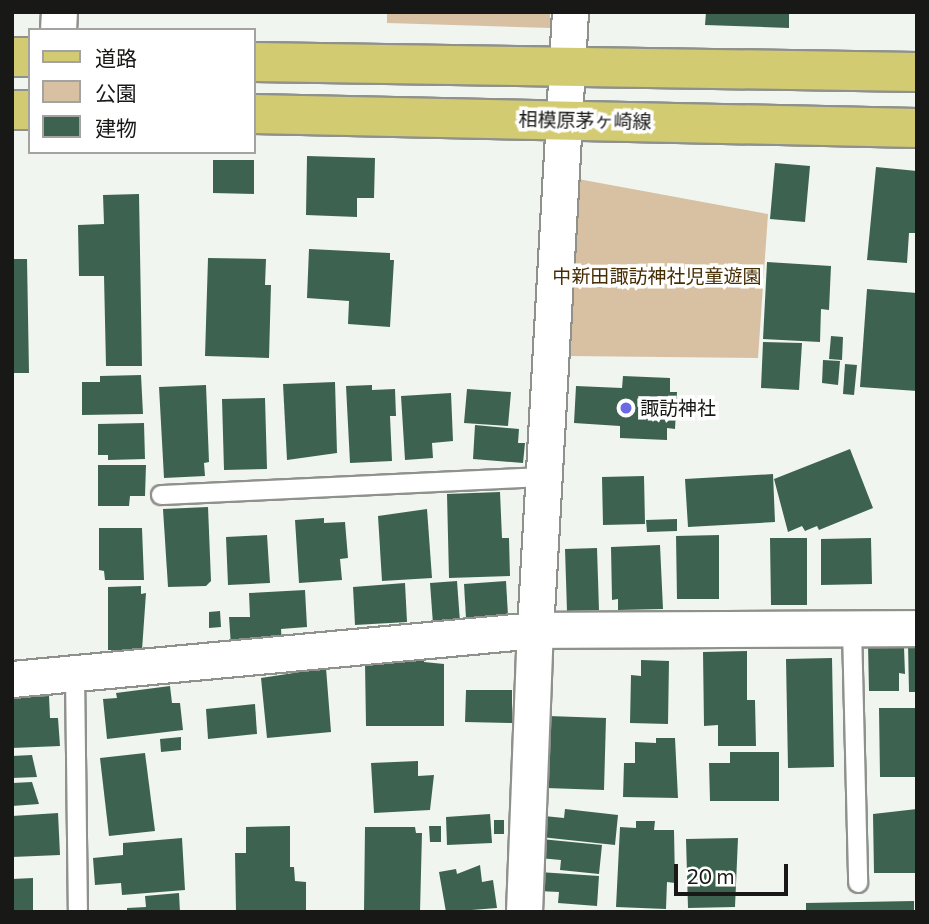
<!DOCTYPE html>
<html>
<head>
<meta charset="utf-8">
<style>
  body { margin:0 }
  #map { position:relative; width:929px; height:924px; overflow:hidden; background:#f1f5ef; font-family:Commissioner,"Noto Sans JP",sans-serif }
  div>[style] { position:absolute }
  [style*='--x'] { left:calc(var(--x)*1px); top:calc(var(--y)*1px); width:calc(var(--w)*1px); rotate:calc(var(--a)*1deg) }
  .green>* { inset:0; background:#d8c1a2 }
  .building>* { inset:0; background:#3d6350 }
  .roads { filter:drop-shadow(2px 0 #8e918c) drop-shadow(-2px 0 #8e918c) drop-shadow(0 2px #8e918c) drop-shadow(0 -2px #8e918c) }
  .service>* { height:18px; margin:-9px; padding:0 9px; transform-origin:9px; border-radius:9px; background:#fff }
  .minor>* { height:35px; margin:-17.5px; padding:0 17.5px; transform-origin:17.5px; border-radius:17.5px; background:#fff }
  .primary>* { height:38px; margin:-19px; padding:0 19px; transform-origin:19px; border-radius:19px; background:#d3cb72 }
  .dots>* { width:19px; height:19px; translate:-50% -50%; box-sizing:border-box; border:4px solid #fff; border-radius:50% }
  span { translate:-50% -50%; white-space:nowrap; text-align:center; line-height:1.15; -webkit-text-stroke:7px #fff; paint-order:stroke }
  .street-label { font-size:19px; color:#181917 }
  .park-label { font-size:19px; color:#472d02 }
  .poi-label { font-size:19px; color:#181917 }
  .left { translate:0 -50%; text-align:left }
  .frame { position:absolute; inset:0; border:14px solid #181917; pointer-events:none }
  .legend { position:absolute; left:28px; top:28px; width:228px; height:126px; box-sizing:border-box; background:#fff; border:2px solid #a3a3a2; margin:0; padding:9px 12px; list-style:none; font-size:21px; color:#181917 }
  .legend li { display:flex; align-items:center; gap:14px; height:35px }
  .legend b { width:35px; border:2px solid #a3a3a2 }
  .scale { position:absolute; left:674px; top:864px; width:114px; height:32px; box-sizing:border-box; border:4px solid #181917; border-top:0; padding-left:9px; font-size:21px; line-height:24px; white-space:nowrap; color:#181917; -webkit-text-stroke:5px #fff; paint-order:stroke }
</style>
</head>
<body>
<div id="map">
  <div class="green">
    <i style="clip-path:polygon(387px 12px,550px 12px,550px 28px,387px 23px)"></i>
    <i style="clip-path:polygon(578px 179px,768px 214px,758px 358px,568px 356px)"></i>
  </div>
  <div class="building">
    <i style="clip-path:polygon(706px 12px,789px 12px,789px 28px,705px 25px)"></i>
    <i style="clip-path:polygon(307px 156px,375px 158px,374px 198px,357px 198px,357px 217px,306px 215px)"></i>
    <i style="clip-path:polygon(213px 160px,254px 160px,254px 194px,213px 193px)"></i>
    <i style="clip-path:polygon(775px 163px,810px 166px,805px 222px,770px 219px)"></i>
    <i style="clip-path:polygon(876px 167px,917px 171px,917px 233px,909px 233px,907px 263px,867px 260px)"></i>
    <i style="clip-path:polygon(139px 194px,142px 366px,106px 366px,104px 276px,79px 276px,78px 225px,104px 224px,103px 195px)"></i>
    <i style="clip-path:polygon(309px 249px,390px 253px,390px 260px,394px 260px,390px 327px,348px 324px,349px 301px,307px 298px)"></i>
    <i style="clip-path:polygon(208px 258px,266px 259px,265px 285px,271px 285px,269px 358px,205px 356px)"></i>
    <i style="clip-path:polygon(12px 259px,27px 259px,29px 373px,12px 373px)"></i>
    <i style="clip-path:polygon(767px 262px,831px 266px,829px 310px,821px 309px,820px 342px,763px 339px)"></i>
    <i style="clip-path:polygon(867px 289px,917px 293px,917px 391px,860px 387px)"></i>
    <i style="clip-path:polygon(831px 336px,843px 337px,842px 360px,829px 359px)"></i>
    <i style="clip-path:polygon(763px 342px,802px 343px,799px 390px,761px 388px)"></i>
    <i style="clip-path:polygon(823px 360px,840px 361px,838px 385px,822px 383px)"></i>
    <i style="clip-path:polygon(845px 364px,857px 365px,854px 395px,843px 394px)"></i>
    <i style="clip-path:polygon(141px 375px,143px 414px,82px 415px,82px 382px,100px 382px,100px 376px)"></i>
    <i style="clip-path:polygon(623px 376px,670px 378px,670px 392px,677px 392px,675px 429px,667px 428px,667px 440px,620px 438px,620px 426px,574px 423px,576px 386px,622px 388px)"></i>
    <i style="clip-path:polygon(335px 382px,337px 453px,287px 460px,283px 384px)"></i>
    <i style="clip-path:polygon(206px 385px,209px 462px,204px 463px,205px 476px,164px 478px,159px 387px)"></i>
    <i style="clip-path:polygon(372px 385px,372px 390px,395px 389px,396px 416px,390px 416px,392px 461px,350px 463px,346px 386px)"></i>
    <i style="clip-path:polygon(467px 389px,511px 392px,508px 426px,464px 423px)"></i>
    <i style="clip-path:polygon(451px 393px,453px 441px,432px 443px,433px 458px,405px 460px,401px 396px)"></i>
    <i style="clip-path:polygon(265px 398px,267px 469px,224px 470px,222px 399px)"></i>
    <i style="clip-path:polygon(144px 423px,145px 459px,108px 460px,108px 455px,98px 455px,98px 424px)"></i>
    <i style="clip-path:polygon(475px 425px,519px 429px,518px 443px,525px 443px,523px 463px,473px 459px)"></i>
    <i style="clip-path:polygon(850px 449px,873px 508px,819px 530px,817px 526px,805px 531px,802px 526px,788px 532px,774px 479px)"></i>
    <i style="clip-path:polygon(98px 465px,146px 465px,145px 496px,130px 496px,129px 506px,98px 506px)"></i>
    <i style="clip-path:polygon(773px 474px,775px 522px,688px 527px,685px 479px)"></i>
    <i style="clip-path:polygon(644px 476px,645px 524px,603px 525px,602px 477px)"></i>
    <i style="clip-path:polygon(500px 492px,502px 538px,509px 538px,510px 576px,449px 578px,447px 494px)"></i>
    <i style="clip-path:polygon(208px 507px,211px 581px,206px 586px,168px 587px,163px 509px)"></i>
    <i style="clip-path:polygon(427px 509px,432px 578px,382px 581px,378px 516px)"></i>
    <i style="clip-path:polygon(324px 518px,324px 523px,345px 522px,348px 558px,340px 559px,342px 580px,299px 583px,295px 520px)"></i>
    <i style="clip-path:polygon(677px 519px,677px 531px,647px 532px,646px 520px)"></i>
    <i style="clip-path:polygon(99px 528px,142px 528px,144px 580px,105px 580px,104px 571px,99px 570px)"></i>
    <i style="clip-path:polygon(267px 535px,270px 583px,228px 585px,226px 537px)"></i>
    <i style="clip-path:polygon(719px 535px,719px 599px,677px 599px,676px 536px)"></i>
    <i style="clip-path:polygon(770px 538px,807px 538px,807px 605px,771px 605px)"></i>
    <i style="clip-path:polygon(871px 538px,872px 584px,821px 585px,821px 539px)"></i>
    <i style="clip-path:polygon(660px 545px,663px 609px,618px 610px,618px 599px,612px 600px,611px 547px)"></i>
    <i style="clip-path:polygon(597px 548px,599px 610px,567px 611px,565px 549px)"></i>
    <i style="clip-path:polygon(457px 581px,460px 622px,433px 624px,430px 583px)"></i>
    <i style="clip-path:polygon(506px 581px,508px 616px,466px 618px,464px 584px)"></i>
    <i style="clip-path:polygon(405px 583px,407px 622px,355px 625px,353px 587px)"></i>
    <i style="clip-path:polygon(141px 586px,141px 594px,146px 593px,142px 650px,108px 650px,108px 587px)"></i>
    <i style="clip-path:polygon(305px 590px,307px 627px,281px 629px,282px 643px,231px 646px,229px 617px,250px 617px,249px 593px)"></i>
    <i style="clip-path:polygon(220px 611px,221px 627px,209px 628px,209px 612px)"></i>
    <i style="clip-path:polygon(885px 643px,885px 647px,904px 647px,905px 674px,899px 673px,899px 691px,869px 691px,868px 644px)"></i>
    <i style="clip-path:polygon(908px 644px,917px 644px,917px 692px,909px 692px)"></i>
    <i style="clip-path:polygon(747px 651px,747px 700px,755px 700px,756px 746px,718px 746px,718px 725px,704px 726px,703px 652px)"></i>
    <i style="clip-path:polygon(396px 655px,424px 655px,424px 662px,444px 664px,444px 726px,366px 726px,365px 663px,396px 663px)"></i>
    <i style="clip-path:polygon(832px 658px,834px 767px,788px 768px,786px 659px)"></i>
    <i style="clip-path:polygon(641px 660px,669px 661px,668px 724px,630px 723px,631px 675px,641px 676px)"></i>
    <i style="clip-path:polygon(326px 668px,331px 732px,267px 738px,261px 678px)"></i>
    <i style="clip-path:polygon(170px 686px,172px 703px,180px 703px,183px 730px,107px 739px,103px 699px,117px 698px,116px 693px)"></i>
    <i style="clip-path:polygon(466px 690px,512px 690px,512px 723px,465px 722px)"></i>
    <i style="clip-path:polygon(49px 696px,50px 718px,58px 718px,60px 746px,12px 748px,12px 698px)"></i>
    <i style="clip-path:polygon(255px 704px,257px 734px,208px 739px,206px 709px)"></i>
    <i style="clip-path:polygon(879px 708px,917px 708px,917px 777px,880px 777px)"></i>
    <i style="clip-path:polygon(548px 716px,606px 718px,604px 790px,546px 788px)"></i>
    <i style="clip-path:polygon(181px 737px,181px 750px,161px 752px,160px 739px)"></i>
    <i style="clip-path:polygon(656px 738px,675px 738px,678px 798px,623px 797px,624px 763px,635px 763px,635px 742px,656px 743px)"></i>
    <i style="clip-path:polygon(730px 752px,779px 752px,779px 801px,710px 801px,709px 763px,730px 763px)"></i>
    <i style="clip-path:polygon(145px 753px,155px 831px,109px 836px,100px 758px)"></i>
    <i style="clip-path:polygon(32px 755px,37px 777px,12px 778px,12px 756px)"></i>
    <i style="clip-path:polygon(418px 761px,418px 776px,434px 775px,430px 810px,374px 813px,371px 763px)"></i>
    <i style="clip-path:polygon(32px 782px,39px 804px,12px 806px,12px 783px)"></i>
    <i style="clip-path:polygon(565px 809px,618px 815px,615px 845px,541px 837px,544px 816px,564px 818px)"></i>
    <i style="clip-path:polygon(917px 809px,917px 873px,874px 873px,873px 814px)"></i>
    <i style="clip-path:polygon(58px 813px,60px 855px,12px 857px,12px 816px)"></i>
    <i style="clip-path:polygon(490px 814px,492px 843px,447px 845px,446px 817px)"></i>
    <i style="clip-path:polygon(494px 820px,504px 820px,504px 834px,494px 834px)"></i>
    <i style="clip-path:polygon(636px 821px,655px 821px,654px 830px,674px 830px,675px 883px,667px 882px,666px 909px,616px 907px,620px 827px,636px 828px)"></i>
    <i style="clip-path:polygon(290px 826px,290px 867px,294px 867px,295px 881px,306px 882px,306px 912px,236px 912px,235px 853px,246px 853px,246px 827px)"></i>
    <i style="clip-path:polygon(429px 826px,441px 826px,441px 842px,430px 842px)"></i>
    <i style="clip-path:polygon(365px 827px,415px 827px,416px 833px,422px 833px,420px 912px,364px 911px)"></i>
    <i style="clip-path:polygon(182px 838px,185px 890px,122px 895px,121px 883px,95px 885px,93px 858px,123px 855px,123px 843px)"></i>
    <i style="clip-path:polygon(738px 838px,735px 907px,688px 908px,686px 839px)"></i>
    <i style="clip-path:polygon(541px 839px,602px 845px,599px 874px,560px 870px,561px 860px,539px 858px)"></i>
    <i style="clip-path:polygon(480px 865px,482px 882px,493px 880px,497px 908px,446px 912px,439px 872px,456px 869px,457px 874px)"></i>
    <i style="clip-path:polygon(539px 872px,599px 876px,597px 906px,558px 903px,559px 892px,538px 891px)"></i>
    <i style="clip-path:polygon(33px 878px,33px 912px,12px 912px,12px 879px)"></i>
    <i style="clip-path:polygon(179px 893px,180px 912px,127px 912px,127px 908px,146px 907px,145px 896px)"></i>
    <i style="clip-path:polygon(914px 901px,914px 912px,806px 912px,806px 903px)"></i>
  </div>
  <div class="roads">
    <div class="service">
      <i style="--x:161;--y:495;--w:384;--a:-2.7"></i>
      <i style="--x:852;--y:629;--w:254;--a:88.6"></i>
      <i style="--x:75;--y:673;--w:239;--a:89.3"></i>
    </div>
    <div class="minor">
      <i style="--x:58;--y:30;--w:18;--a:-87"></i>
      <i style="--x:12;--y:679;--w:525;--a:-5.35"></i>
      <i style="--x:535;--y:630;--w:382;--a:-0.3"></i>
      <i style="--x:524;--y:912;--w:282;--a:-87.8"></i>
      <i style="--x:535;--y:630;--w:619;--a:-86.76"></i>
    </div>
    <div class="primary">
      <i style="--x:12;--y:57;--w:18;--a:0"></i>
      <i style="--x:254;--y:62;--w:663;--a:0.86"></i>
      <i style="--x:12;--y:110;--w:18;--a:0"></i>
      <i style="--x:254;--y:114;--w:663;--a:1.21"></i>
    </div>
  </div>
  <div class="dots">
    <i style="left:626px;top:408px;background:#6b6ae4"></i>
  </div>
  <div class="street-label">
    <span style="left:585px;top:120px;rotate:1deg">相模原茅ヶ崎線</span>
  </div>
  <div class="park-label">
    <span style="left:657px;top:276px">中新田諏訪神社児童遊園</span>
  </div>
  <div class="poi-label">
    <span class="left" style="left:640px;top:408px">諏訪神社</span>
  </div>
  <div class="frame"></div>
  <ul class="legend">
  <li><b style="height:9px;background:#d3cb72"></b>道路</li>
  <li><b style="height:19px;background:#d8c1a2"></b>公園</li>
  <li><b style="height:19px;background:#3d6350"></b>建物</li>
  </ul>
  <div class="scale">20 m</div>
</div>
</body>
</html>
